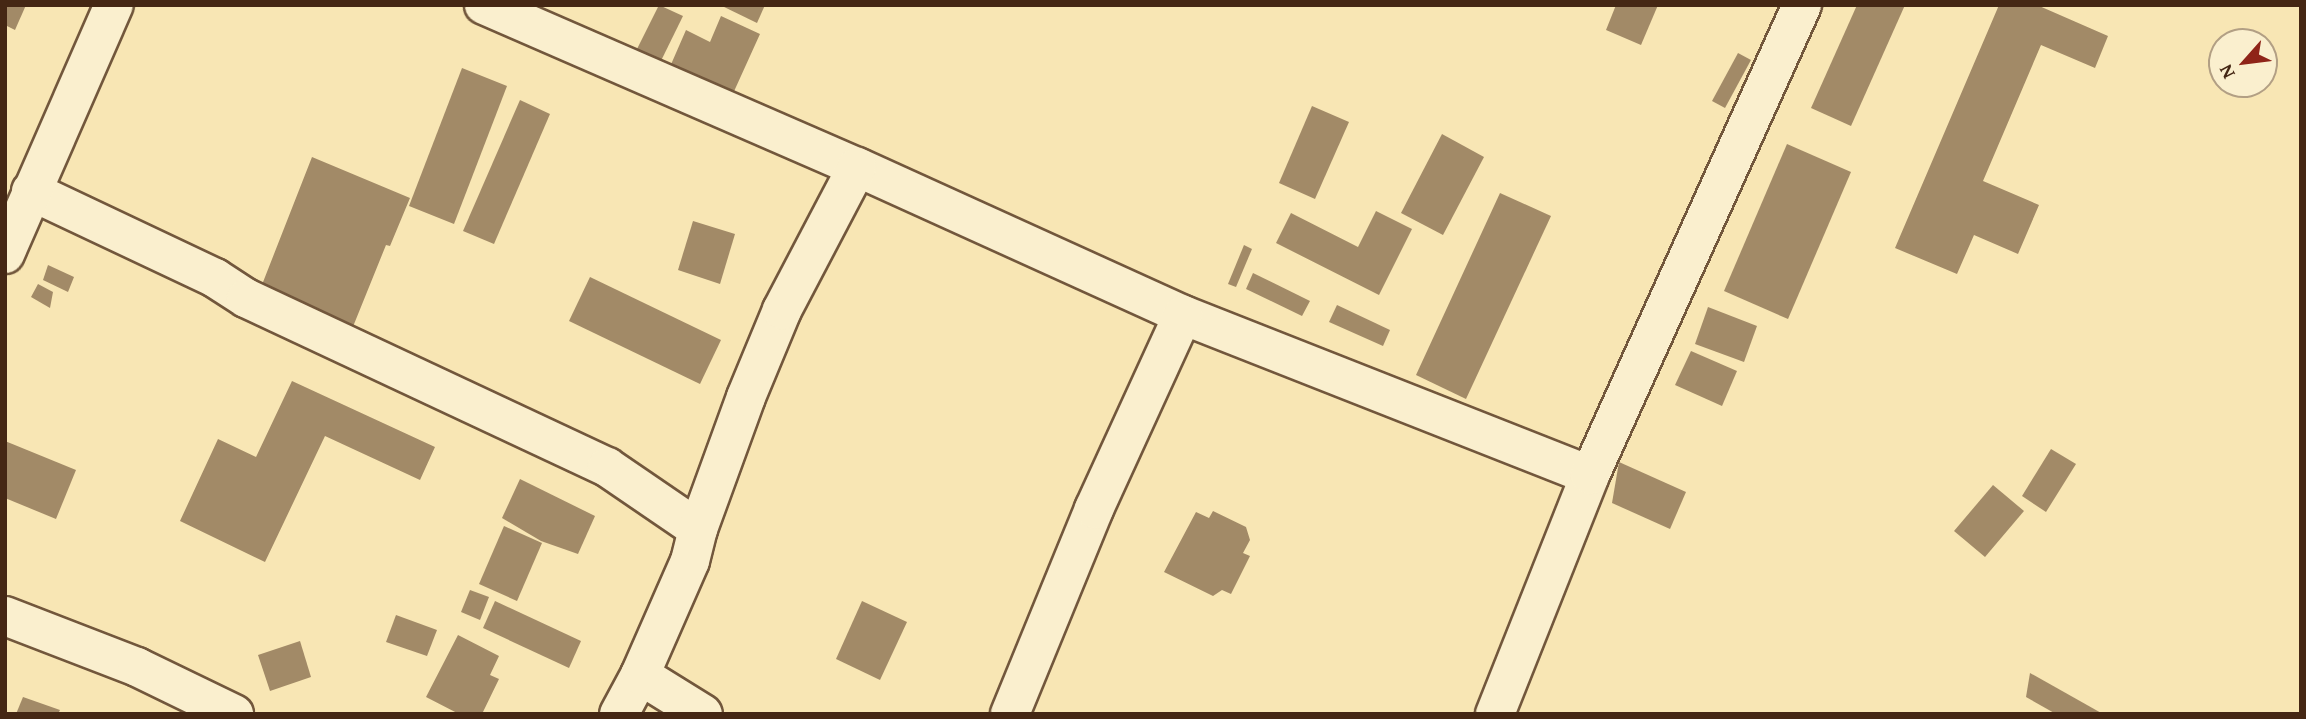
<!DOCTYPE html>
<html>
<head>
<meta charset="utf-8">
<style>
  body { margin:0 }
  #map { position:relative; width:2306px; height:719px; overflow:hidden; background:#f8e6b4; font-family:"Gentium Book Plus",serif }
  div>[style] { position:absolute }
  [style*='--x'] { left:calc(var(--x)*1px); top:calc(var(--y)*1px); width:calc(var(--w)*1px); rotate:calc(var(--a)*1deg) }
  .building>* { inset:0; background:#a28a67 }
  .roads { filter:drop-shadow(2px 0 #72573c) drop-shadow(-2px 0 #72573c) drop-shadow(0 2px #72573c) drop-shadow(0 -2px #72573c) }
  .minor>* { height:38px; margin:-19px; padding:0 19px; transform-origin:19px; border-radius:19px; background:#faefce }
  span { translate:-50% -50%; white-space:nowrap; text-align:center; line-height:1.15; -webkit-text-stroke:5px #faefce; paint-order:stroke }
  .frame { position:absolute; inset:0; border:7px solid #452714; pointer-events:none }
  .north { position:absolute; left:2208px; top:28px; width:70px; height:70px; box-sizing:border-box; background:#faefce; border:2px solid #b29f84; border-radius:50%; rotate:242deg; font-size:19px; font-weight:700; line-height:28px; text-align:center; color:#452714 }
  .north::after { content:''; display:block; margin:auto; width:24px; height:32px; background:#8f2418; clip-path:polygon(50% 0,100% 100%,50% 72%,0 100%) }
</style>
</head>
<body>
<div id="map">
  <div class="building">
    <i style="clip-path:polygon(5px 5px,26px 5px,15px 30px,5px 25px)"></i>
    <i style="clip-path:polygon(659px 5px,683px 16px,656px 71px,632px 59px)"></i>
    <i style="clip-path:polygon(720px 5px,765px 5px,757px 23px)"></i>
    <i style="clip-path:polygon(1616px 5px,1658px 5px,1641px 45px,1606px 30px)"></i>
    <i style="clip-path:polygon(1857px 5px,1905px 5px,1851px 126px,1811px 108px)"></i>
    <i style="clip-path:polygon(1999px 5px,2037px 5px,2108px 36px,2095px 68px,2041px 45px,1983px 181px,2039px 205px,2018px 254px,1974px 235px,1957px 274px,1895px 248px)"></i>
    <i style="clip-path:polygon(721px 16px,760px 34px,731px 98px,669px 69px,686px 30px,710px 42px)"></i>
    <i style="clip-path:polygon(1738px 53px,1751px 60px,1725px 108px,1712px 101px)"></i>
    <i style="clip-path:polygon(462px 68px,507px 86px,454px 224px,409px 206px)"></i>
    <i style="clip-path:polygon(520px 100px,550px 114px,494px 244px,463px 231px)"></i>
    <i style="clip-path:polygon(1312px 106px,1349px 122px,1315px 199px,1279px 183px)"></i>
    <i style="clip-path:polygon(1442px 134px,1484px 157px,1443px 235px,1401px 213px)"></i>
    <i style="clip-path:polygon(1787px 144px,1851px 172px,1788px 319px,1724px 291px)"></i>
    <i style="clip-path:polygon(312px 157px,410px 198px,390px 246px,386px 245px,348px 339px,256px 300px)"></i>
    <i style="clip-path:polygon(1500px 193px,1551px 216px,1466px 399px,1416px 375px)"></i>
    <i style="clip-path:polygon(1376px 211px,1412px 229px,1379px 295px,1276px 243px,1291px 213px,1358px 247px)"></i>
    <i style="clip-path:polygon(693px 221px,735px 234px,720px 284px,678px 270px)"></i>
    <i style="clip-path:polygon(1244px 245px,1252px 249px,1236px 287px,1228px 284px)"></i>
    <i style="clip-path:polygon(48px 265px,74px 277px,68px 292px,43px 280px)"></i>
    <i style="clip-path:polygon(1253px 273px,1310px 301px,1302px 316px,1246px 289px)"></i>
    <i style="clip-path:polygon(590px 277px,721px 340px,700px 384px,569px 321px)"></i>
    <i style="clip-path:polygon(38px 284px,53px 292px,50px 308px,31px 297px)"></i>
    <i style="clip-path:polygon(1337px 305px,1390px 330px,1383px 346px,1329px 322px)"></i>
    <i style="clip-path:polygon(1708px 307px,1757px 326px,1744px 362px,1695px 344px)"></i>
    <i style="clip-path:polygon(1691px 351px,1737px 371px,1722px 406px,1675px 385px)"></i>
    <i style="clip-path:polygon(292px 381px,435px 447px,420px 480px,325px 436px,265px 562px,180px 521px,218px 439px,256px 457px)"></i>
    <i style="clip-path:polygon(5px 441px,76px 470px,56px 519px,5px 498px)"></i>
    <i style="clip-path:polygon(2051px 449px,2076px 464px,2046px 512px,2022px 496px)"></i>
    <i style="clip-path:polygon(1619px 462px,1686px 492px,1670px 529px,1612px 503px)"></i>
    <i style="clip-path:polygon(520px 479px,595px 516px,578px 554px,541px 541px,502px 518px)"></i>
    <i style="clip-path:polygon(1993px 485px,2024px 511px,1985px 557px,1954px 531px)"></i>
    <i style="clip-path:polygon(1213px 511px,1246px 527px,1250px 540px,1243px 553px,1250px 556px,1231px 594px,1222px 590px,1213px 596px,1164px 572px,1196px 512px,1209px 518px)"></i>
    <i style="clip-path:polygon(504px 526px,542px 543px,517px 601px,479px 584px)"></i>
    <i style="clip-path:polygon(470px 590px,489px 597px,480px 620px,461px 612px)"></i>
    <i style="clip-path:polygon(495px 601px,581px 641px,569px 668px,483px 628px)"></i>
    <i style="clip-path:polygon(862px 601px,907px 622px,880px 680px,836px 659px)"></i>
    <i style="clip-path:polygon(396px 615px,437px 630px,427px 656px,386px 642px)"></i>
    <i style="clip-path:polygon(458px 635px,499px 656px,490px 675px,499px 679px,482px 714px,459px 714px,426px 697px)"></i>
    <i style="clip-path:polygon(300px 641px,311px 677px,270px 691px,258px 655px)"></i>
    <i style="clip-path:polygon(2030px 673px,2103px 714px,2056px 714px,2026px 697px)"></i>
    <i style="clip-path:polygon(23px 697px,60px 710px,58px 714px,16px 714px)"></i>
  </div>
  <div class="roads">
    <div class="minor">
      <i style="--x:484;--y:5;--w:407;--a:23.5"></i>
      <i style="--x:857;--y:167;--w:358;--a:24.4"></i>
      <i style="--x:1183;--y:315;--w:437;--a:21.5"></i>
      <i style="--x:31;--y:191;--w:204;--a:25.3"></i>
      <i style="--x:215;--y:278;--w:37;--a:33"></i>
      <i style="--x:246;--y:298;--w:399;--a:25.1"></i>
      <i style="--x:607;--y:467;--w:110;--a:34.3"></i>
      <i style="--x:5;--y:254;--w:272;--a:-66.4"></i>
      <i style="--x:5;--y:616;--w:142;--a:21.1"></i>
      <i style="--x:137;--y:667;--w:108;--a:25.9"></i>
      <i style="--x:640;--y:675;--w:74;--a:31.8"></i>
      <i style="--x:619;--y:714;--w:44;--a:-61.7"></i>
      <i style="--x:640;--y:675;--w:124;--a:-66.3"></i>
      <i style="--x:690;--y:561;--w:33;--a:-76"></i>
      <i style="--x:698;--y:529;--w:140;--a:-70"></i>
      <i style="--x:746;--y:397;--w:94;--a:-67.5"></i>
      <i style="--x:782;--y:310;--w:161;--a:-62.3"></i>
      <i style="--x:1010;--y:714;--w:222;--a:-67.7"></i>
      <i style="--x:1094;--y:509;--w:213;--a:-65.4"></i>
      <i style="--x:1495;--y:714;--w:257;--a:-68.3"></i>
      <i style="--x:1590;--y:475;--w:516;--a:-65.72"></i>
    </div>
  </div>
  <div class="frame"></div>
  <div class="north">N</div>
</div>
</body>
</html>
